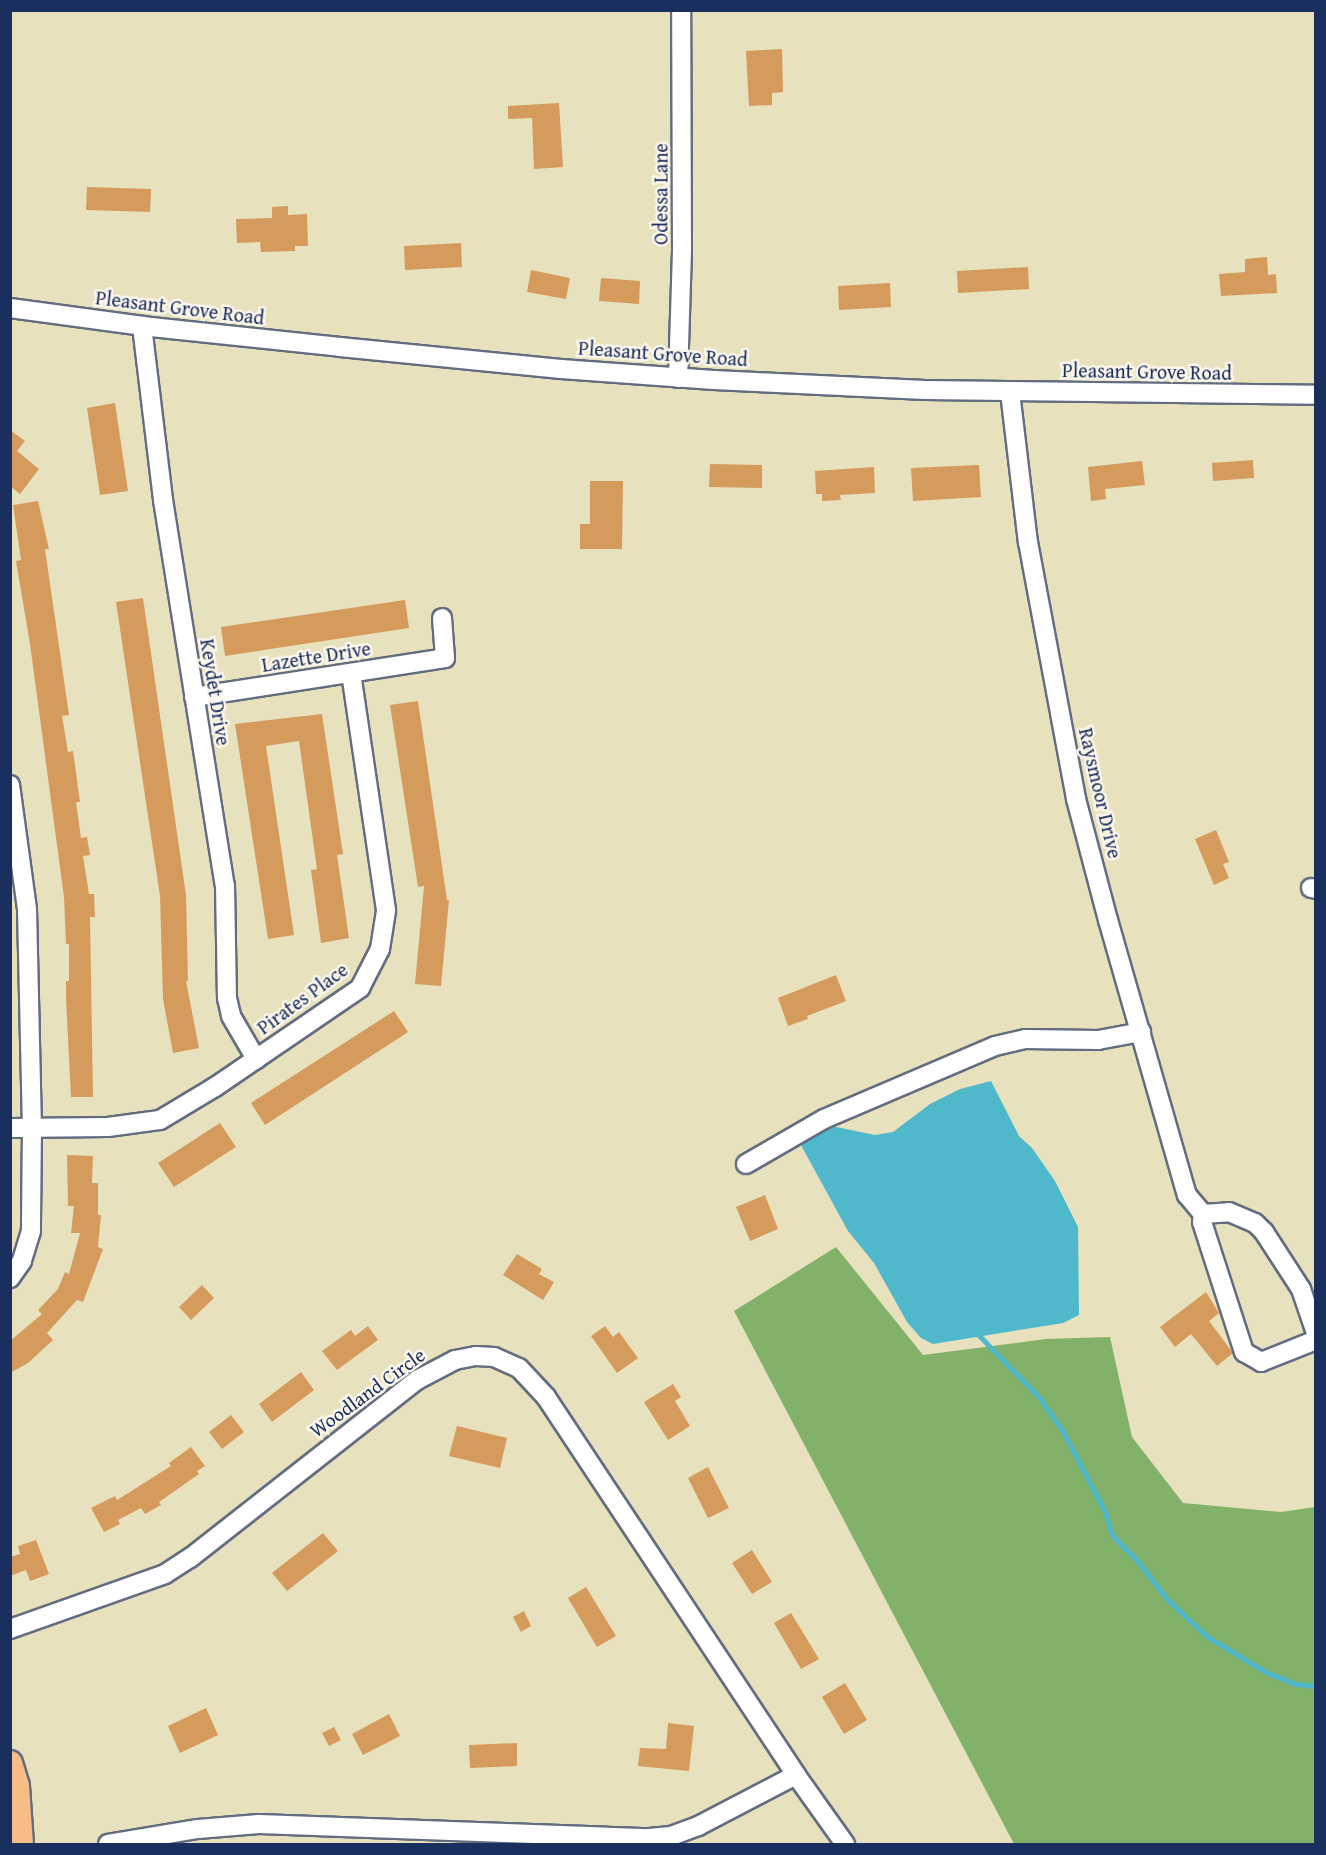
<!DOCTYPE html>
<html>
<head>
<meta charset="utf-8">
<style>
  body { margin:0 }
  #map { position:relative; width:1326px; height:1855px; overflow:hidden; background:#e8e1be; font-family:"Gentium Book Plus",serif }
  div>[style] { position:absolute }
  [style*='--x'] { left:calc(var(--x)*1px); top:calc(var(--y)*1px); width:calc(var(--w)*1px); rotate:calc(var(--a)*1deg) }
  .forest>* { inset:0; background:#82b16a }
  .water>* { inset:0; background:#4fb9cb }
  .stream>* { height:4.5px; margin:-2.25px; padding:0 2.25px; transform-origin:2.25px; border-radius:2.25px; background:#4fb9cb }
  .building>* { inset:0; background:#d59b5d }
  .roads { filter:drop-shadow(2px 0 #636d80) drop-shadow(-2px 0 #636d80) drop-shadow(0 2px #636d80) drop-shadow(0 -2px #636d80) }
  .minor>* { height:18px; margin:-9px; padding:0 9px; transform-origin:9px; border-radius:9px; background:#fff }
  .major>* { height:24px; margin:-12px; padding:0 12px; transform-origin:12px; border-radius:12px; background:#f6be86 }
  span { translate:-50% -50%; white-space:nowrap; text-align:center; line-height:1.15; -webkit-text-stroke:5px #fbf7ec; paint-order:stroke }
  .street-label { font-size:20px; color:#1b2f5e }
  .frame { position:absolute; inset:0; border:12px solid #1b2f5e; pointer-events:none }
</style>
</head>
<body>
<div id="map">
  <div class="forest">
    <i style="clip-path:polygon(836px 1247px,923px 1355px,1046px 1339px,1110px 1337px,1132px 1437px,1183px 1503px,1281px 1512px,1315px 1507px,1315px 1844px,1014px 1844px,734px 1311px)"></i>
  </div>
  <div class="water">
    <i style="clip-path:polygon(991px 1081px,1019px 1136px,1032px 1148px,1055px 1181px,1078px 1227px,1079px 1315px,1063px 1323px,933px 1344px,921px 1338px,907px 1322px,874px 1263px,848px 1231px,802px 1147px,802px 1134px,822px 1124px,875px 1135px,893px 1132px,930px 1104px,960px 1089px)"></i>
  </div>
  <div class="stream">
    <i style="--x:979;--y:1335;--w:88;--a:45.9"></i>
    <i style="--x:1040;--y:1398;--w:40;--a:55.1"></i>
    <i style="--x:1063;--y:1431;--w:90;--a:62.3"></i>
    <i style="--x:1105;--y:1511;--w:26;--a:72"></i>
    <i style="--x:1113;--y:1536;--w:35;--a:45"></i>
    <i style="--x:1138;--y:1561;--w:49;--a:52.4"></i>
    <i style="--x:1168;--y:1600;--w:54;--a:42.8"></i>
    <i style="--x:1208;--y:1637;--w:68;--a:31.1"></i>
    <i style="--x:1266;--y:1672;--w:32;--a:22"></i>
    <i style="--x:1296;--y:1684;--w:20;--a:6"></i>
  </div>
  <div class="building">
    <i style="clip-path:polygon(782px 49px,783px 92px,772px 93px,772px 105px,749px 106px,746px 51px)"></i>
    <i style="clip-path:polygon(559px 103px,563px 167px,534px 169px,532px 118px,508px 119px,508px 106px)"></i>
    <i style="clip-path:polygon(87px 187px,151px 189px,150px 212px,86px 210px)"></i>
    <i style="clip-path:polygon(288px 206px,288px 215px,307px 214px,308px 246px,295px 246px,295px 251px,261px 252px,260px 242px,237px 243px,236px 219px,272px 218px,272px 207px)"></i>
    <i style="clip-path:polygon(461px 243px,462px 267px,405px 270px,404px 246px)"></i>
    <i style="clip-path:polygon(1267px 257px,1268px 275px,1276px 274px,1277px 293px,1221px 296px,1219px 274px,1245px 272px,1245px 259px)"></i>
    <i style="clip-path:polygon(1028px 267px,1029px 289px,958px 293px,957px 271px)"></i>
    <i style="clip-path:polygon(531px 270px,570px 278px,566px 299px,527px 292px)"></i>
    <i style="clip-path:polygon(601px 278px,640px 281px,639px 304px,599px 301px)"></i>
    <i style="clip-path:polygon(890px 283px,891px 307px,839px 310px,838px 286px)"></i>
    <i style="clip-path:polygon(115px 403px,128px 491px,100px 495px,87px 408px)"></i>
    <i style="clip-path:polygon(10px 430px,25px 441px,17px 451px,39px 469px,20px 494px,10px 486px)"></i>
    <i style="clip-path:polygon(1253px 460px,1254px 478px,1213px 481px,1212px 463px)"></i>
    <i style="clip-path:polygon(1142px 461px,1145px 485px,1105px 489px,1106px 499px,1091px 501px,1088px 467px)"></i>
    <i style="clip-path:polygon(710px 464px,762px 465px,762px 488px,709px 487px)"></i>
    <i style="clip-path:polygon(979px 465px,981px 497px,913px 501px,911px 468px)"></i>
    <i style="clip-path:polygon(874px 467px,875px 493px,840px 495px,841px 500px,822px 501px,822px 494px,816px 494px,815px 471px)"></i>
    <i style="clip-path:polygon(590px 481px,623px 481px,622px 549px,580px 549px,580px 524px,590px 524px)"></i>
    <i style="clip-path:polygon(38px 501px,49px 549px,45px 549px,69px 715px,62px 716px,68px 752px,73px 751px,80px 802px,76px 802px,81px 838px,87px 837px,90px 855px,83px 856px,89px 894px,94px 894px,95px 917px,90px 917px,93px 1097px,71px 1097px,66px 999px,66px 981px,69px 981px,69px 944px,66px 944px,64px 897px,30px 644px,16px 561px,21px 560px,13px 505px)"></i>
    <i style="clip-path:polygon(143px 598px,186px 895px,188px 981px,186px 981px,199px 1048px,173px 1053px,163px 999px,160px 896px,116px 602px)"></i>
    <i style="clip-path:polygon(405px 600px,409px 628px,225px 656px,221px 627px)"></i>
    <i style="clip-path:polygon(418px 701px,447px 900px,449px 900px,441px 986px,415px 984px,424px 886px,418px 887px,390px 705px)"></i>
    <i style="clip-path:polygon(322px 714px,343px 854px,337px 855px,349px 938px,321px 943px,311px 870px,317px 869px,299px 741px,266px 746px,294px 935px,268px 939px,235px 724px)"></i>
    <i style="clip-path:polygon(1216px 830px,1229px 862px,1223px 864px,1229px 878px,1214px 885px,1195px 839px)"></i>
    <i style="clip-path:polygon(836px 975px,846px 1001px,807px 1016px,808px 1019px,788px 1026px,778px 998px)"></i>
    <i style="clip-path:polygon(394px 1011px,408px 1032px,265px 1125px,251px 1103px)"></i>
    <i style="clip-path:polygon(220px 1123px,236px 1147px,174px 1187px,158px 1163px)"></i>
    <i style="clip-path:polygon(67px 1155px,93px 1156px,92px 1183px,98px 1183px,98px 1215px,101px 1215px,98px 1247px,103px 1249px,83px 1302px,77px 1300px,47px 1333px,53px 1340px,28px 1363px,10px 1373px,10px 1341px,42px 1314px,38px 1310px,58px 1289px,65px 1272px,69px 1274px,80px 1233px,71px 1233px,74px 1206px,68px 1206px)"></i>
    <i style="clip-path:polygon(765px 1195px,778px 1229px,750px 1241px,736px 1207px)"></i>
    <i style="clip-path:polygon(517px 1254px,542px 1269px,539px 1274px,554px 1282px,543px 1300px,503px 1275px)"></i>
    <i style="clip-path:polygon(202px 1285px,214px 1298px,191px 1320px,179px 1307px)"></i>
    <i style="clip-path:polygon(1206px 1292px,1219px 1313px,1209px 1321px,1233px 1353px,1217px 1366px,1191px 1334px,1175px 1347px,1160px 1327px)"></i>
    <i style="clip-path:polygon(368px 1326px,378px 1340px,337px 1370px,322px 1351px,351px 1330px,355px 1336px)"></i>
    <i style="clip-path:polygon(605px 1326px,613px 1337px,619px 1332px,638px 1358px,617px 1373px,591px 1336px)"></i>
    <i style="clip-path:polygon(301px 1372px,314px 1390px,272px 1422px,259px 1404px)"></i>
    <i style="clip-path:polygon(673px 1384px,681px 1397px,675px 1401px,690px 1426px,668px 1440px,644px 1402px)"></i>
    <i style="clip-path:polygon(231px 1415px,244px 1432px,222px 1449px,209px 1432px)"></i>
    <i style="clip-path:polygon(457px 1426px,507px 1438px,500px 1468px,449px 1456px)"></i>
    <i style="clip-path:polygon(191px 1447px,205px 1466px,197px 1471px,199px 1474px,159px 1502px,161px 1505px,145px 1514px,141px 1508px,118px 1520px,120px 1524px,104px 1532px,91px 1508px,115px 1496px,117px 1500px,171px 1466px,169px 1463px)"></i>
    <i style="clip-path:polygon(708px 1467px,729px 1508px,708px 1518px,688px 1478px)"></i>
    <i style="clip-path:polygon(323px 1533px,338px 1551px,287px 1591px,272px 1573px)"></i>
    <i style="clip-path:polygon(36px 1540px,49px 1574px,30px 1581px,26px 1570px,10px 1576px,10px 1557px,20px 1554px,18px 1546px)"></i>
    <i style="clip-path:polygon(752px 1550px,772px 1582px,752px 1594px,732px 1563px)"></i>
    <i style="clip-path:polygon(586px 1587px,616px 1636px,597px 1647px,568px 1598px)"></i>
    <i style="clip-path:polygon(524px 1611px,531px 1626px,521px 1632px,513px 1617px)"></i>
    <i style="clip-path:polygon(791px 1613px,819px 1659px,801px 1669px,774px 1623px)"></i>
    <i style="clip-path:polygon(845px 1683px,867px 1720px,844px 1734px,822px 1697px)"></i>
    <i style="clip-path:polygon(206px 1708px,218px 1735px,180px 1753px,168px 1726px)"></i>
    <i style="clip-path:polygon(389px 1714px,400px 1736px,363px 1755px,352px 1734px)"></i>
    <i style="clip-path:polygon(668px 1723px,694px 1726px,689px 1771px,638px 1766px,640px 1748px,666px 1749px)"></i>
    <i style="clip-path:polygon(334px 1727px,341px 1740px,329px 1746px,322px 1733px)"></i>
    <i style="clip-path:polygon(517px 1743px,517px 1766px,470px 1768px,469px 1745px)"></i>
  </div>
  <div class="roads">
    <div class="minor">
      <i style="--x:10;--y:308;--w:142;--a:7.7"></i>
      <i style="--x:151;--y:327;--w:190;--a:6"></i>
      <i style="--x:340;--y:347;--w:222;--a:5.7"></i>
      <i style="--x:561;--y:369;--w:153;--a:4.1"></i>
      <i style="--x:714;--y:380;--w:211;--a:2.7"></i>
      <i style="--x:925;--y:390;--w:391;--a:0.7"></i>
      <i style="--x:142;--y:326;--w:175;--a:83.1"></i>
      <i style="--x:163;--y:500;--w:390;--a:80.9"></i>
      <i style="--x:225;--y:885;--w:113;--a:89"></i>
      <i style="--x:227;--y:998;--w:18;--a:77"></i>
      <i style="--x:231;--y:1016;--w:50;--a:59.8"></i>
      <i style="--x:678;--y:378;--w:129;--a:-88.2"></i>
      <i style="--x:682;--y:249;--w:239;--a:-90.2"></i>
      <i style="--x:1010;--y:392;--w:151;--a:83.2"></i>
      <i style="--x:1028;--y:542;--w:261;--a:79.4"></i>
      <i style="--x:1076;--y:799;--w:125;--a:75.2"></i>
      <i style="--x:1108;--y:920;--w:286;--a:74"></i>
      <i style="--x:1187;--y:1195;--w:25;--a:50"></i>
      <i style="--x:1203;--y:1214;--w:8;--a:97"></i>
      <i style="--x:1202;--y:1222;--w:137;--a:72.1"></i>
      <i style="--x:1244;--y:1352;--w:20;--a:30"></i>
      <i style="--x:1261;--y:1362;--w:59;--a:-21.8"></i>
      <i style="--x:194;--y:697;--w:254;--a:-8.8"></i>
      <i style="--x:445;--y:658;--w:40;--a:-94.3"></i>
      <i style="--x:10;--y:785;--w:125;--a:82.2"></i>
      <i style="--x:27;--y:909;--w:218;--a:88.7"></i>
      <i style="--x:32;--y:1127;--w:104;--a:90.6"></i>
      <i style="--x:31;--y:1231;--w:31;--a:107"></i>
      <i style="--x:22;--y:1261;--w:21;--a:125"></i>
      <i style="--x:1311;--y:888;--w:5;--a:11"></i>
      <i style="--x:10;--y:1128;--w:98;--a:-0.6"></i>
      <i style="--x:108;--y:1127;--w:52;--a:-7.7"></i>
      <i style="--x:160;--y:1120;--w:64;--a:-31"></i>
      <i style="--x:215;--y:1087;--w:176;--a:-34.3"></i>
      <i style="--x:360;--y:988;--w:44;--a:-62.9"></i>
      <i style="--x:380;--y:949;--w:39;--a:-81"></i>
      <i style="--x:386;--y:910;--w:239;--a:-98.4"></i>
      <i style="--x:746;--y:1164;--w:90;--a:-30"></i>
      <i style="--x:824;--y:1119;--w:186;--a:-23.1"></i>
      <i style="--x:995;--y:1046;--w:31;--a:-13"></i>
      <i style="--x:1025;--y:1039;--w:73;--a:0.8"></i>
      <i style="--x:1098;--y:1040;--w:44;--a:-10.5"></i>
      <i style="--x:1203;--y:1214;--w:26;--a:-4"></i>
      <i style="--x:1229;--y:1212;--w:28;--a:23"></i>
      <i style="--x:1255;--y:1223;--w:13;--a:45"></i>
      <i style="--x:1264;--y:1232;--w:68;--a:57"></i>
      <i style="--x:1301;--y:1289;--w:46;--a:71.2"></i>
      <i style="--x:10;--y:1629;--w:164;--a:-19.5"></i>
      <i style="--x:165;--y:1574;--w:30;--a:-33"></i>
      <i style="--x:190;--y:1558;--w:288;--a:-38.1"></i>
      <i style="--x:417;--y:1380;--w:43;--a:-27.8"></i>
      <i style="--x:455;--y:1360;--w:21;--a:-11"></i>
      <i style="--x:476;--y:1356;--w:18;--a:3"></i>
      <i style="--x:494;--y:1357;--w:27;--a:24"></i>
      <i style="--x:519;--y:1368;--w:40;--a:47"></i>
      <i style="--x:546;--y:1397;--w:453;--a:56.5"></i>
      <i style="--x:796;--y:1775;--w:85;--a:54.6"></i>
      <i style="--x:108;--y:1844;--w:91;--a:-9.5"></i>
      <i style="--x:198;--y:1829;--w:61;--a:-4.7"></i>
      <i style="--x:259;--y:1824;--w:390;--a:2.1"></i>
      <i style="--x:649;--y:1838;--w:22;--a:-5"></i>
      <i style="--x:671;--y:1836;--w:29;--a:-20"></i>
      <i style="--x:698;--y:1826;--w:110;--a:-27.5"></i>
    </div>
    <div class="major">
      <i style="--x:10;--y:1763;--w:24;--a:73"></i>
      <i style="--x:17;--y:1786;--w:58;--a:86.1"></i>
    </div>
  </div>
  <div class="street-label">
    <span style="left:660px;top:194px;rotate:-90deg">Odessa Lane</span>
    <span style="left:180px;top:307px;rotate:7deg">Pleasant Grove Road</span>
    <span style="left:663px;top:353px;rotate:4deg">Pleasant Grove Road</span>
    <span style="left:1147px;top:371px;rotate:1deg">Pleasant Grove Road</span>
    <span style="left:316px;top:656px;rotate:-9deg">Lazette Drive</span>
    <span style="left:216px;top:692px;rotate:81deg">Keydet Drive</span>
    <span style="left:1101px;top:793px;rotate:77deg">Raysmoor Drive</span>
    <span style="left:302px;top:998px;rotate:-36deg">Pirates Place</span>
    <span style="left:367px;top:1392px;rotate:-36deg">Woodland Circle</span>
  </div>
  <div class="frame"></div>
</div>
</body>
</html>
